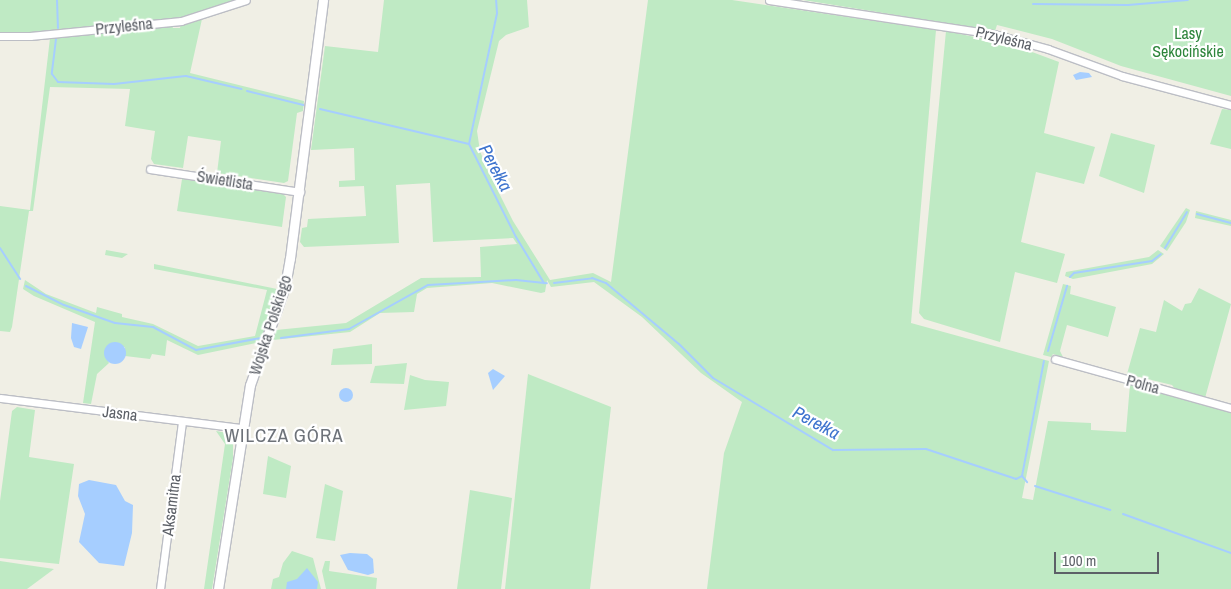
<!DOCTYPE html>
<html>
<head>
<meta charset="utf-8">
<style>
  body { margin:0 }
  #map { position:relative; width:1231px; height:589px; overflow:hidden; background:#f0efe5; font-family:"Archivo Narrow",sans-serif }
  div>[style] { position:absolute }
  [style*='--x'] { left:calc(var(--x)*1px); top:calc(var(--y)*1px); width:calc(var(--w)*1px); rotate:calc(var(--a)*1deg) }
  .green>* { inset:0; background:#bfeac4 }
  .water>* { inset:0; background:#a6ceff }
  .round { border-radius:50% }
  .stream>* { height:2px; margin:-1px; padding:0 1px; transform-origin:1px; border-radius:1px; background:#a6ceff }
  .roads { filter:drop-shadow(1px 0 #bcbec5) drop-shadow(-1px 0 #bcbec5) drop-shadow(0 1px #bcbec5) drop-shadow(0 -1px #bcbec5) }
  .minor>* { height:7px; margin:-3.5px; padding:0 3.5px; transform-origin:3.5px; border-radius:3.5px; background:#fff }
  .tertiary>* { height:9px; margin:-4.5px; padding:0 4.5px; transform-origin:4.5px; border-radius:4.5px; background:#fff }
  span { translate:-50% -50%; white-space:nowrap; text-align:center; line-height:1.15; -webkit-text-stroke:4.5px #fff; paint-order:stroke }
  .street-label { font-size:16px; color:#5c6067 }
  .park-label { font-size:16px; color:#2d853b }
  .water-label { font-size:18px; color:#3d73ce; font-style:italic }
  .quarter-label { font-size:19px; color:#6d7279; letter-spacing:1px }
  .scale { position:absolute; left:1054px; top:552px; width:105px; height:22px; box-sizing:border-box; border:2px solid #5c6067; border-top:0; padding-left:6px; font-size:15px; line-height:18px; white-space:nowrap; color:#5c6067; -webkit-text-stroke:4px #fff; paint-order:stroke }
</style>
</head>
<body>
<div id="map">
  <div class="green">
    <i style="clip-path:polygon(0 0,238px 0,181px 18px,31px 35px,0 34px)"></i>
    <i style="clip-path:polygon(384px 0,527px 0,529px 27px,506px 35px,499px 41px,477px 131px,480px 151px,488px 171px,513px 221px,550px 280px,593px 273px,611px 282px,648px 0,732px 0,936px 30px,911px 323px,1049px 361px,1022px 498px,1033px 500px,1048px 421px,1091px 423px,1091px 430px,1126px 432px,1130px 384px,1231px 411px,1231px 589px,707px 589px,724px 453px,742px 402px,701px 373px,642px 317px,594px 282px,551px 287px,547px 280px,545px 292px,541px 293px,492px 283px,427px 288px,417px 294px,414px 312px,380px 313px,350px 332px,273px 340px,276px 330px,346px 323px,421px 278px,481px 277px,480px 247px,517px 244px,513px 238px,433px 242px,430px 183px,396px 185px,399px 243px,304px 247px,300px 242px,302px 228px,307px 227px,308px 219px,366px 216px,364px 186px,339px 187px,339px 181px,355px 180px,354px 148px,311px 150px,325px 46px,378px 52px)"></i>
    <i style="clip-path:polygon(803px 0,1231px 0,1231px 96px,1121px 66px,1052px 39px,997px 25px,995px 31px)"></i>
    <i style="clip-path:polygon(202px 19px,190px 73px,304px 101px,303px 111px,297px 113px,288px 181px,284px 183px,217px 173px,221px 141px,188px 136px,183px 168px,154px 164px,151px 159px,155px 131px,125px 126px,130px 89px,50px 87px,33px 211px,29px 211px,12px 327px,10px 332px,0 331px,0 206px,30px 210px,50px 38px,101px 32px,105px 34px,113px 30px,171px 23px,173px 28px,180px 28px,181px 23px)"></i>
    <i style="clip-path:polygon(946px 31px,1013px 45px,1059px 62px,1044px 133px,1095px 147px,1084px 184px,1036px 172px,1021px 242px,1065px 254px,1057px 283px,1015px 272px,1000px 342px,924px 319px,919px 313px)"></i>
    <i style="clip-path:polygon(1222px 109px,1231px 110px,1231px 149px,1210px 144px)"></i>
    <i style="clip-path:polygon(1111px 133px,1155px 145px,1144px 193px,1099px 176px)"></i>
    <i style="clip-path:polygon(182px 179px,283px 194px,286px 197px,282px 227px,177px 211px)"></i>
    <i style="clip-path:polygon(1186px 208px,1190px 210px,1186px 222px,1167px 251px,1160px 246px)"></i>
    <i style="clip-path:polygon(1196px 211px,1231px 220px,1231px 226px,1195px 218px)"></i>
    <i style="clip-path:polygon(106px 250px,128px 254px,122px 258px,105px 255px)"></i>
    <i style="clip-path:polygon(1158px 250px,1164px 254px,1152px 264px,1073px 279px,1065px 276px,1066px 272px,1149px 257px)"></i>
    <i style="clip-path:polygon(154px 264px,277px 289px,261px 342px,198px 355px,167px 340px,165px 356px,152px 354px,150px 359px,125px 356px,125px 347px,106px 357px,109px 363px,97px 374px,91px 404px,83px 403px,95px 322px,34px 296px,23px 289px,25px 280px,46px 294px,96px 313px,97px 307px,122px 314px,122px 317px,153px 324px,198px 346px,255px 336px,267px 290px,154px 269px)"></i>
    <i style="clip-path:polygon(1063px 284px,1071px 286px,1070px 294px,1116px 307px,1108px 337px,1067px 325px,1060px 351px,1063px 357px,1053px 354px,1051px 357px,1043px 355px)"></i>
    <i style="clip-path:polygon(1199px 288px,1231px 304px,1205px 398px,1176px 390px,1172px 385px,1127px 374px,1140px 328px,1156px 332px,1164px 300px,1182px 311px,1185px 304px,1191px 303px)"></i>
    <i style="clip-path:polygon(372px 344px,372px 364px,331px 365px,333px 349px)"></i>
    <i style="clip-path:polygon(407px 363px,404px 384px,370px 383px,375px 366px)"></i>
    <i style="clip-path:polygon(528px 374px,611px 407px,590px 589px,505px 589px)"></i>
    <i style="clip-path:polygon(410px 375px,425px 380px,449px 382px,446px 406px,404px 410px)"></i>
    <i style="clip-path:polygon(17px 407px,35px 410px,29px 457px,74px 464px,59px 564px,0 558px,0 501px,12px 411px)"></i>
    <i style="clip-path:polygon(216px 431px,233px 434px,233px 458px,212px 589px,204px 589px,225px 444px)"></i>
    <i style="clip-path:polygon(268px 456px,291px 466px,286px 498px,263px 494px)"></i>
    <i style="clip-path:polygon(325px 484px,343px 491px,335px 541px,316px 538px)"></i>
    <i style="clip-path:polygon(470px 490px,512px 498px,501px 589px,457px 589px)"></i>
    <i style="clip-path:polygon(292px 551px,313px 558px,321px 589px,271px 589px,273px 579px,279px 577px,283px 563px)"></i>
    <i style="clip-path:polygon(0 561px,54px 569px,27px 589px,0 589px)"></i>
    <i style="clip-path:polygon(325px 561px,330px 561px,329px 571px,377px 578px,376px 589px,326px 589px,322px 571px)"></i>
  </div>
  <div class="water">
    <i style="clip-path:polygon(1080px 72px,1089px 73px,1092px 77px,1076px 80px,1073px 75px)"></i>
    <i style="clip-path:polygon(72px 323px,88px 327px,81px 349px,74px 347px,71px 338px)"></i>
    <i class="round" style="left:104px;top:342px;width:22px;height:22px"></i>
    <i style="clip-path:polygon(493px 369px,505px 376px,493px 390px,488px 373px)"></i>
    <i class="round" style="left:339px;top:388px;width:14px;height:14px"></i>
    <i style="clip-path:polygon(89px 480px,116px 485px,125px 501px,133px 505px,132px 533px,124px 566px,99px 563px,79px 542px,85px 514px,78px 496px,79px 484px)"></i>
    <i style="clip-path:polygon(350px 553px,367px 554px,373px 559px,374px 573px,368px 575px,348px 570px,340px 555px)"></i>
    <i style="clip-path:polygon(307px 568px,318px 582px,317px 589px,286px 589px,287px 582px,297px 579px)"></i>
  </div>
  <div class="stream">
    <i style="--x:57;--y:0;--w:28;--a:88"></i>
    <i style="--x:1033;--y:4;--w:95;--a:0.6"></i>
    <i style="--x:1128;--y:5;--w:60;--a:-4.8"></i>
    <i style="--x:56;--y:39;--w:35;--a:97"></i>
    <i style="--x:52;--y:74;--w:10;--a:53"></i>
    <i style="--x:58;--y:82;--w:56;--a:2"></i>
    <i style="--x:114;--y:84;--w:72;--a:-6.3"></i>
    <i style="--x:186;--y:76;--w:57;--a:13.1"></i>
    <i style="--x:247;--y:91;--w:58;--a:14"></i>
    <i style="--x:320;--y:109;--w:153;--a:13.2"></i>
    <i style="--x:469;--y:144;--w:104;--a:63.2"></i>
    <i style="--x:516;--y:237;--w:54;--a:58.7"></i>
    <i style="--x:469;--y:144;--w:134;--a:-77.9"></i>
    <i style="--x:497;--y:13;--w:13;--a:-94"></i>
    <i style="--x:1197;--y:214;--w:35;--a:15"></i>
    <i style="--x:0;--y:248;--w:37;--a:57"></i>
    <i style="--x:1165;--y:248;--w:42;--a:-58.6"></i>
    <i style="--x:1070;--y:277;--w:6;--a:-45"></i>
    <i style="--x:1074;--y:273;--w:79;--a:-8.7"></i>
    <i style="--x:1152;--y:261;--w:11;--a:-38"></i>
    <i style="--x:554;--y:283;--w:38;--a:-7"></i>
    <i style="--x:592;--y:278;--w:15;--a:20"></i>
    <i style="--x:606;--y:283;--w:95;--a:39.9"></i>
    <i style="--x:679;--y:344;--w:48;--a:45"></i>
    <i style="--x:713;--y:378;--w:140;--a:31"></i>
    <i style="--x:833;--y:450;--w:93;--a:-0.6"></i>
    <i style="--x:926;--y:449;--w:95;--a:18.4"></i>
    <i style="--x:1016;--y:479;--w:7;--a:-27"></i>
    <i style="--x:1022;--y:476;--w:117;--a:-79.2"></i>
    <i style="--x:26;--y:286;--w:42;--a:26.6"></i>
    <i style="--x:64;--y:305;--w:54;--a:19.4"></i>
    <i style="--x:115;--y:323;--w:38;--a:6"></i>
    <i style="--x:153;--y:327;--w:49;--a:28.1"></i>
    <i style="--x:196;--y:350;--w:66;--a:-10.5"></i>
    <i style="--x:281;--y:338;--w:69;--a:-7.5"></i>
    <i style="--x:349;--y:329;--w:90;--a:-29.1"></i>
    <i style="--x:428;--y:285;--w:88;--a:-3.3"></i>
    <i style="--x:516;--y:280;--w:31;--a:6"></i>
    <i style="--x:1048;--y:351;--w:68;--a:-73.7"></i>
    <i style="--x:1022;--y:476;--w:8;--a:50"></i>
    <i style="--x:1035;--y:486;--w:79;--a:17.7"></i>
    <i style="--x:1123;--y:514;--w:115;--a:19.9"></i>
  </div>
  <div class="roads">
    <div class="minor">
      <i style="--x:769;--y:0;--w:228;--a:8.6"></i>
      <i style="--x:994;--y:34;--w:56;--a:15.5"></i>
      <i style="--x:1048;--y:49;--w:79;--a:20"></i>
      <i style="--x:1122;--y:76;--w:113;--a:14.9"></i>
      <i style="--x:0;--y:36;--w:30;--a:0"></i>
      <i style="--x:30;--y:36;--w:152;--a:-5.7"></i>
      <i style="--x:181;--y:21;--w:68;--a:-17.9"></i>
      <i style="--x:150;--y:169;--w:152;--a:8.7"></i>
      <i style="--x:1055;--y:359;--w:183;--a:15.6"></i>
      <i style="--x:0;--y:398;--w:243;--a:7.1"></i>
      <i style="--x:160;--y:589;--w:169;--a:-82.5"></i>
    </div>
    <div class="tertiary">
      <i style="--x:218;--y:589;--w:206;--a:-81.1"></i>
      <i style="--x:250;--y:385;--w:105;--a:-70.5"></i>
      <i style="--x:285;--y:286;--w:28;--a:-80"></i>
      <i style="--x:290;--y:258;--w:260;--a:-82.7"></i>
    </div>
  </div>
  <div class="street-label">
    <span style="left:124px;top:26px;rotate:-6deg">Przyleśna</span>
    <span style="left:1004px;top:38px;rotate:14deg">Przyleśna</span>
    <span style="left:225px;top:180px;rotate:9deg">Świetlista</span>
    <span style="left:270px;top:325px;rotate:-72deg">Wojska Polskiego</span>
    <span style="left:1143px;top:384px;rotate:15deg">Polna</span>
    <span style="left:120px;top:413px;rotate:7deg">Jasna</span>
    <span style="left:171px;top:505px;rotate:-83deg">Aksamitna</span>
  </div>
  <div class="park-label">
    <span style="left:1188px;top:42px">Lasy<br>Sękocińskie</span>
  </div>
  <div class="water-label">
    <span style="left:495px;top:168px;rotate:62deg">Perełka</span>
    <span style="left:816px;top:423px;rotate:28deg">Perełka</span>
  </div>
  <div class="quarter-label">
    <span style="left:284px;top:436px">WILCZA GÓRA</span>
  </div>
  <div class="scale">100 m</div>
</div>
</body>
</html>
